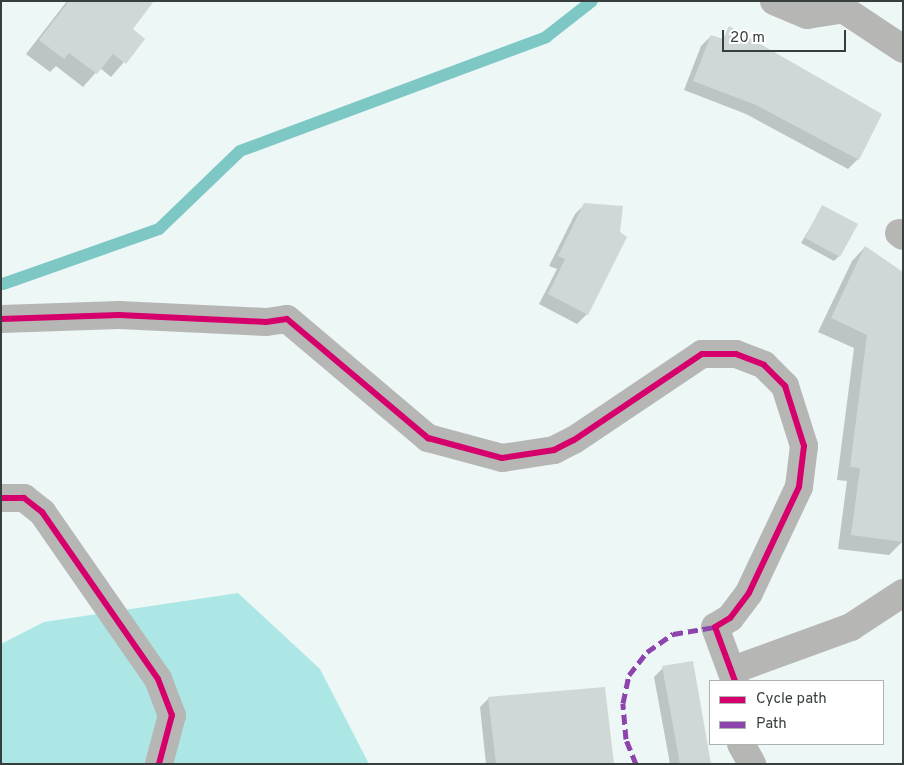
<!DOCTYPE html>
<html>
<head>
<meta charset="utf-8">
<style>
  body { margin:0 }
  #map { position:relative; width:904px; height:765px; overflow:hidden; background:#ecf7f6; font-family:Overpass,sans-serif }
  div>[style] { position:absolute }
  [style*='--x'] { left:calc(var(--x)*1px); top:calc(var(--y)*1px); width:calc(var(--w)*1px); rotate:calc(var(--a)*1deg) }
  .green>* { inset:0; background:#ace7e6 }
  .shadow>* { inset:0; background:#0003 }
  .stream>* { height:12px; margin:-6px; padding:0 6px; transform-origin:6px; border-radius:6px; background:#7dc7c5 }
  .building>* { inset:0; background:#cfd7d7 }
  .street>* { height:28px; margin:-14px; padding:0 14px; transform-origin:14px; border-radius:14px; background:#b6b6b5 }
  .quiet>* { height:5px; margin-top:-2.5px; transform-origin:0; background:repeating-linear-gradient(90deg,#8e44ad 0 10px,transparent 0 15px) }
  .cycleway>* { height:6px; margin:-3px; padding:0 3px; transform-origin:3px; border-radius:3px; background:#d6006c }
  span { translate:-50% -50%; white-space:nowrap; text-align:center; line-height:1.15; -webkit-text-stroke:5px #fff; paint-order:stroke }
  .frame { position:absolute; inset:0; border:2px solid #373f3e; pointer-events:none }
  .legend { position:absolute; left:709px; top:680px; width:175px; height:65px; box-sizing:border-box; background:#fff; border:1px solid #afb2b2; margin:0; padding:6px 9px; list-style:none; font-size:15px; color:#373f3e }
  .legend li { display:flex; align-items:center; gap:10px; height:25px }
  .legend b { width:25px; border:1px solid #afb2b2 }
  .scale { position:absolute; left:722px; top:30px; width:124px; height:22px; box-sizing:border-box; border:2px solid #373f3e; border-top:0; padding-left:6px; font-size:15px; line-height:18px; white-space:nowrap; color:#373f3e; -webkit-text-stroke:4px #fff; paint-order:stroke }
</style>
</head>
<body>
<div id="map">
  <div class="green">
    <i style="clip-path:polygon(238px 593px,320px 669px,369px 764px,1px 764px,1px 644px,44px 622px)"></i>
  </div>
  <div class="shadow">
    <i style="clip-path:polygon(67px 1px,152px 1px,131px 29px,144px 39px,111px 77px,100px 68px,83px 87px,56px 66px,50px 72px,26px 54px)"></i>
    <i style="clip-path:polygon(711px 36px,858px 159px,848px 169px,746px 114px,684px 90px,701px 46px)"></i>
    <i style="clip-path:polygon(585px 204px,587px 314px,577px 324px,539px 304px,557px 269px,549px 266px,575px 214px)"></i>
    <i style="clip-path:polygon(823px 206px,839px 256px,834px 261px,801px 243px)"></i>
    <i style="clip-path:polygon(865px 247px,902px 542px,889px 555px,838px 549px,847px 481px,837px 480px,854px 348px,818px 332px,852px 261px)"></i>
    <i style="clip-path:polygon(663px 668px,710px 764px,670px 764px,654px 677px)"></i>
    <i style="clip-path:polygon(489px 698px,612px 764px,486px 764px,480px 707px)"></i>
  </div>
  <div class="stream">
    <i style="--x:3;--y:284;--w:165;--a:-19.4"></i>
    <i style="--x:159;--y:229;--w:112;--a:-43.9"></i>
    <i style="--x:240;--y:151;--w:327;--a:-20.4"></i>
    <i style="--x:546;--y:37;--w:58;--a:-38"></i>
  </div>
  <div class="building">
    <i style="clip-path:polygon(69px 1px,154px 1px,133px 29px,145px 39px,126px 64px,113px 54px,97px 74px,69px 53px,64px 59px,39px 40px)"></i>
    <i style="clip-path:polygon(729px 26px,882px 114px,859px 160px,756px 105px,693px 81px,711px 35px,723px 39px)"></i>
    <i style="clip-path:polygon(584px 203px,623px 206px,620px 232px,627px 237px,588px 315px,548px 294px,565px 259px,558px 256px)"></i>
    <i style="clip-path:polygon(822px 205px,858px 224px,840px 257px,805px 238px)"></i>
    <i style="clip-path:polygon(865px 246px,903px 272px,903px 542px,851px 535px,860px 468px,850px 467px,867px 335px,831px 318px)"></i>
    <i style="clip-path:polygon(693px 661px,711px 764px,680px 764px,662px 666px)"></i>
    <i style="clip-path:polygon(605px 687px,614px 764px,496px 764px,488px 697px)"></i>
  </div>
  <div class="street">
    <i style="--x:774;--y:1;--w:36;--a:23"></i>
    <i style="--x:807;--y:15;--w:36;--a:-9"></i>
    <i style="--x:840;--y:1;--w:9;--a:69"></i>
    <i style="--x:843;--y:9;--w:72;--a:33.7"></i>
    <i style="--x:899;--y:233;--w:5;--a:37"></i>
    <i style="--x:1;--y:319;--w:118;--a:-1.9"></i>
    <i style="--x:119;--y:315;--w:147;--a:2.7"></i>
    <i style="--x:266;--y:322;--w:21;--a:-8"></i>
    <i style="--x:287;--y:319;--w:185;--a:40.2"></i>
    <i style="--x:428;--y:438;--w:77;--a:15.1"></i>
    <i style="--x:502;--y:458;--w:53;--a:-8.7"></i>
    <i style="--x:554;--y:450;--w:22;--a:-27"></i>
    <i style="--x:574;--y:440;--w:154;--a:-33.9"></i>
    <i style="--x:702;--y:354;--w:34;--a:0"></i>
    <i style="--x:736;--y:354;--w:30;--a:21"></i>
    <i style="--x:764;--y:365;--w:30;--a:45"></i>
    <i style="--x:785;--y:386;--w:63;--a:72.4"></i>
    <i style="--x:804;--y:446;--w:41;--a:97"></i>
    <i style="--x:799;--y:487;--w:117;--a:115.3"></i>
    <i style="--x:749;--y:593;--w:31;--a:127"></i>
    <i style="--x:730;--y:618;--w:17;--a:149"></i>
    <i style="--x:715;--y:627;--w:58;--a:69.7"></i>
    <i style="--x:1;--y:498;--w:23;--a:0"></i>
    <i style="--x:24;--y:498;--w:23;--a:38"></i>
    <i style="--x:42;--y:512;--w:203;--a:55.2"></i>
    <i style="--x:158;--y:679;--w:39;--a:69"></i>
    <i style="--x:172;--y:715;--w:51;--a:104.9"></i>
    <i style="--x:733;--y:670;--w:126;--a:-20"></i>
    <i style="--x:851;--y:627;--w:62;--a:-33.2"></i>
    <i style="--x:741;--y:744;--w:23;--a:61"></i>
  </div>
  <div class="quiet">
    <i style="--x:636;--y:764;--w:27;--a:-112"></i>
    <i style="--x:626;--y:739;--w:36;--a:-95"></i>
    <i style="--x:623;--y:703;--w:29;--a:-78"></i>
    <i style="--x:629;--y:675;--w:29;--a:-52"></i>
    <i style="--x:647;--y:652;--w:32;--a:-35"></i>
    <i style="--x:673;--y:634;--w:43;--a:-9.5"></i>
  </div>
  <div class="cycleway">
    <i style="--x:1;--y:319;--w:118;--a:-1.9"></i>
    <i style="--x:119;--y:315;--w:147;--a:2.7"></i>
    <i style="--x:266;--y:322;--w:21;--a:-8"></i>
    <i style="--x:287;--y:319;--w:185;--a:40.2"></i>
    <i style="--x:428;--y:438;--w:77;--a:15.1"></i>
    <i style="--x:502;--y:458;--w:53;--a:-8.7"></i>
    <i style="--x:554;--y:450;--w:22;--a:-27"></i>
    <i style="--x:574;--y:440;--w:154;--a:-33.9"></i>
    <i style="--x:702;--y:354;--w:34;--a:0"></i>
    <i style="--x:736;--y:354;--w:30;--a:21"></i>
    <i style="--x:764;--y:365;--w:30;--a:45"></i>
    <i style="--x:785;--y:386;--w:63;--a:72.4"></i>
    <i style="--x:804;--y:446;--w:41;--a:97"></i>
    <i style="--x:799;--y:487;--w:117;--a:115.3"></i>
    <i style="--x:749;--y:593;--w:31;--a:127"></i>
    <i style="--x:730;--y:618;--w:17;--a:149"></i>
    <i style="--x:715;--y:627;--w:58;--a:69.7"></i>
    <i style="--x:1;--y:498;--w:23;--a:0"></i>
    <i style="--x:24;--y:498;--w:23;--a:38"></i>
    <i style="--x:42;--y:512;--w:203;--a:55.2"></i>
    <i style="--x:158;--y:679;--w:39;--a:69"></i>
    <i style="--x:172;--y:715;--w:51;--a:104.9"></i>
  </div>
  <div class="frame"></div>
  <ul class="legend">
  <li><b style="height:6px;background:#d6006c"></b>Cycle path</li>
  <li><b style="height:6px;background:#8e44ad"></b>Path</li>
  </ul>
  <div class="scale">20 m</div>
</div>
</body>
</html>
